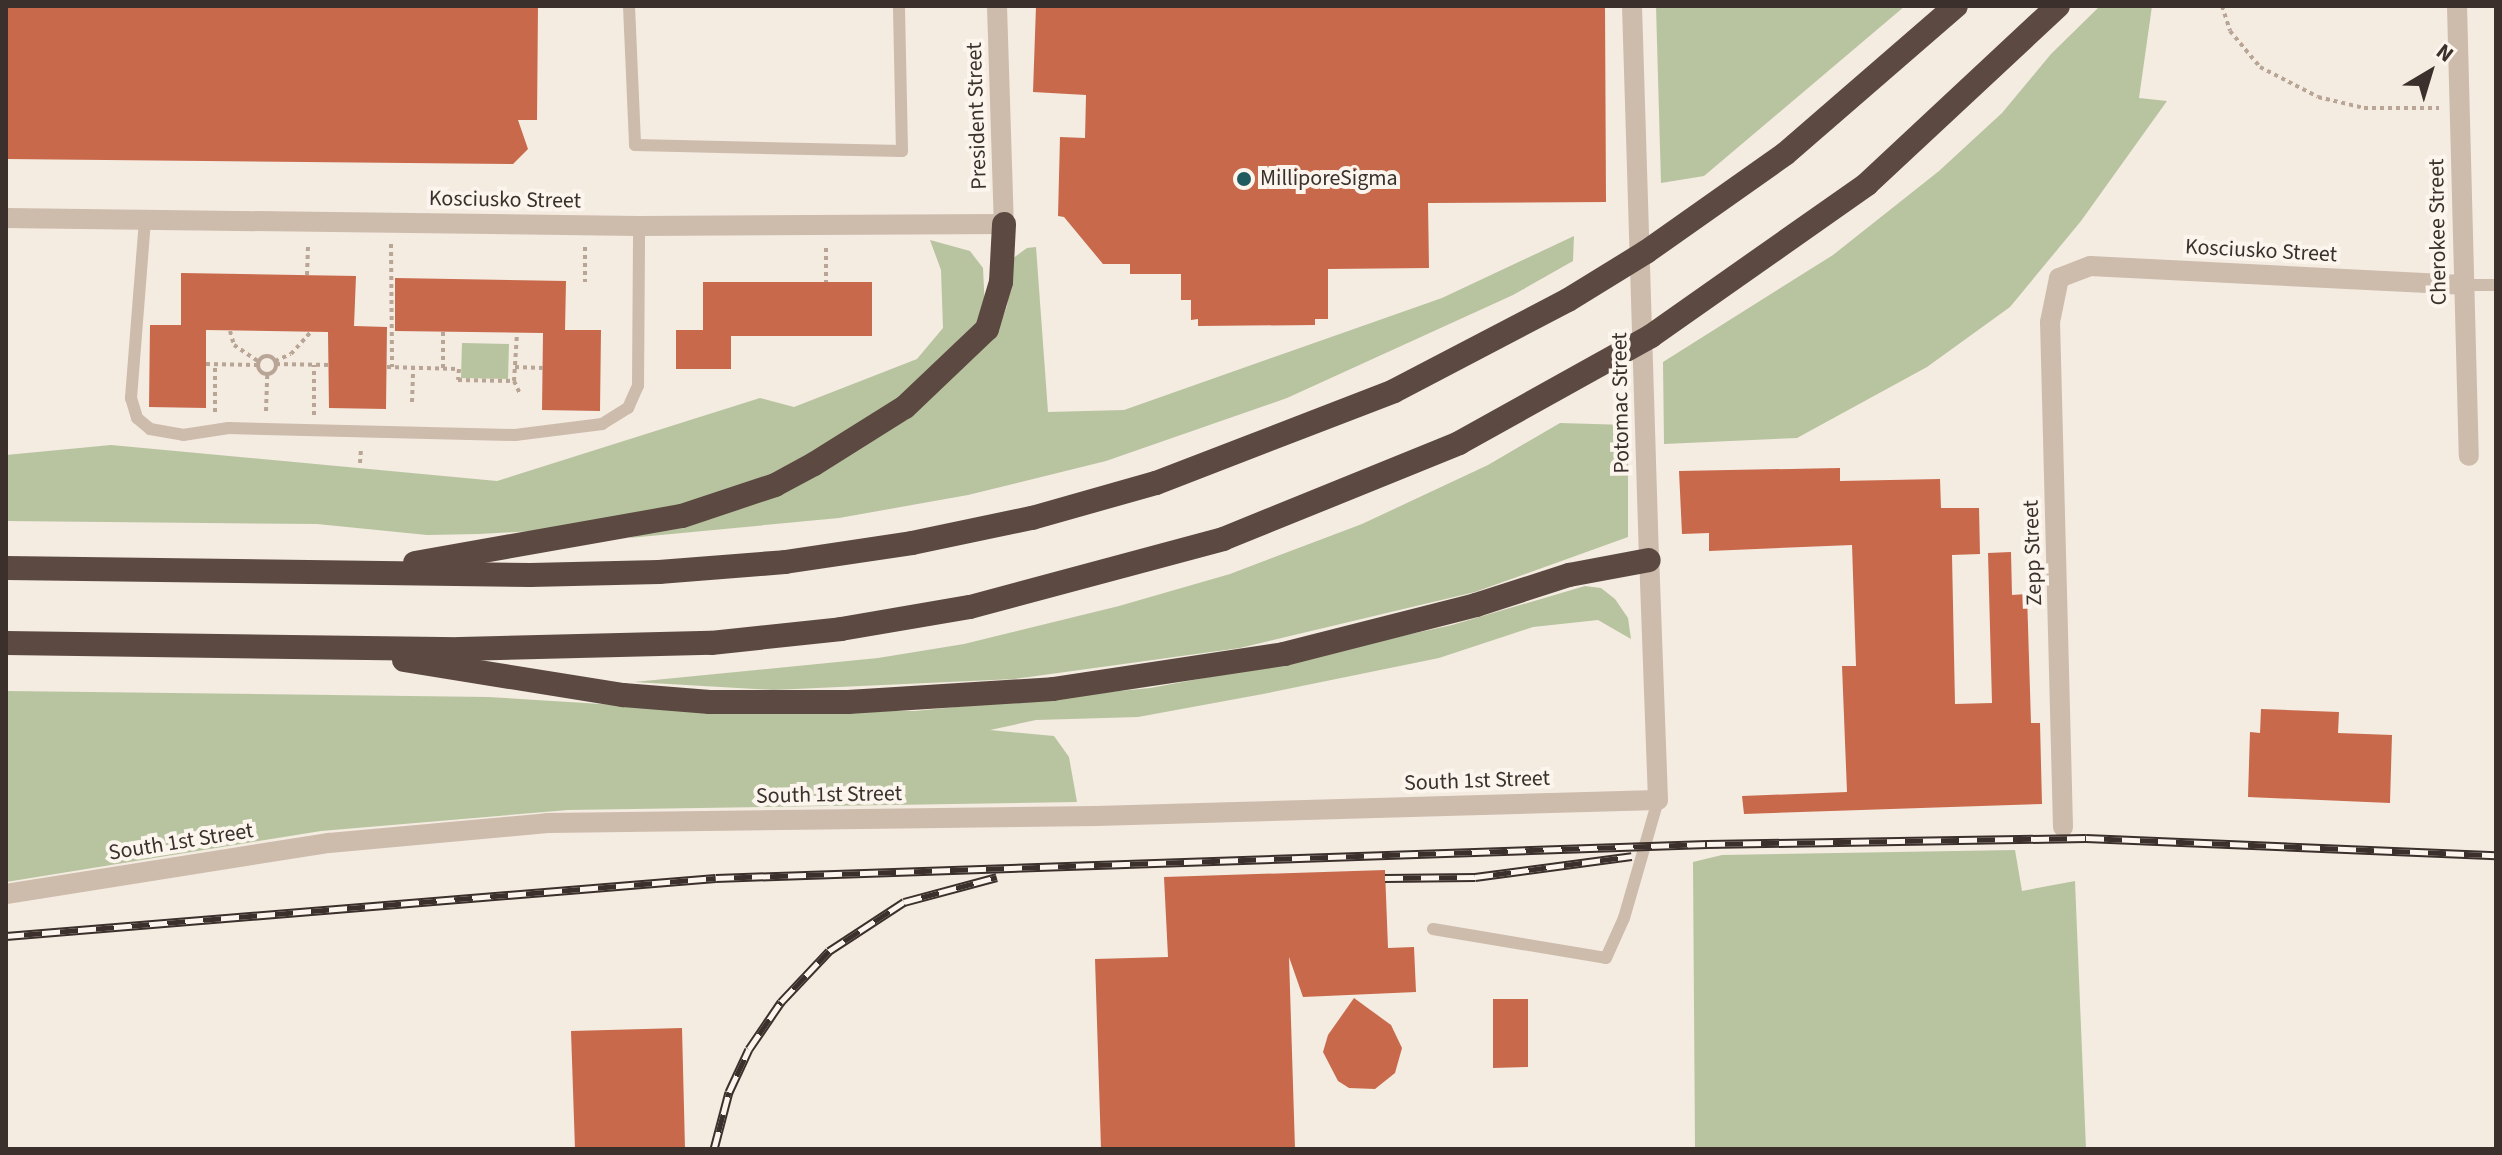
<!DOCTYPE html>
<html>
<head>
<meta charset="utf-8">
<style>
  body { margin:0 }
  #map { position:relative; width:2502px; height:1155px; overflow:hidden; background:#f4ebe1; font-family:"Source Sans 3",sans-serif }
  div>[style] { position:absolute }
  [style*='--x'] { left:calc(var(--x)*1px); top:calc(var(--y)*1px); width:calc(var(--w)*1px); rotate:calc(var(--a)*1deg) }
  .green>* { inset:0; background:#b8c4a0 }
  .building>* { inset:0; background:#c8694b }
  .path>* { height:4px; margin-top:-2px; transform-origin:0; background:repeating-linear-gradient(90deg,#b9a596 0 4px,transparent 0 8px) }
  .path>.ring { margin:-2px; padding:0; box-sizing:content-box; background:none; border:4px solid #b9a596; border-radius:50% }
  .service>* { height:12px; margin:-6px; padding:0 6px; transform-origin:6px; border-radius:6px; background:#cdbbac }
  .minor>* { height:20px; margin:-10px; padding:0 10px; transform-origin:10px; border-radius:10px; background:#cdbbac }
  .tertiary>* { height:20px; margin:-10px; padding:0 10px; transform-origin:10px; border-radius:10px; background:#cdbbac }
  .motorway>* { height:24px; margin:-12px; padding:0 12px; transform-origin:12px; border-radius:12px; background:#5c4a42 }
  .rail>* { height:9px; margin-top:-4.5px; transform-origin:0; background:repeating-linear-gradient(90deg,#fbf5ee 0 18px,#3b302b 0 36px); box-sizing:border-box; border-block:2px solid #3b302b }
  .dots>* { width:22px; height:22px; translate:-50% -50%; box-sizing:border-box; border:4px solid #fbf5ee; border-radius:50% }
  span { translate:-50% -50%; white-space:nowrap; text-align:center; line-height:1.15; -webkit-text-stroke:8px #fbf5ee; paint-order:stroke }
  .street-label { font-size:22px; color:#3b302b }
  .poi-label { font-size:22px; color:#3b302b }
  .left { translate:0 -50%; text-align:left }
  .frame { position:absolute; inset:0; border:8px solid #3b302b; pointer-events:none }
  .north { position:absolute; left:2390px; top:32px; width:80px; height:80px; -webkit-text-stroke:6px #fbf5ee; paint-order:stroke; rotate:38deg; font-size:22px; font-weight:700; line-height:32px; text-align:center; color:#3b302b }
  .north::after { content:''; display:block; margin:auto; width:28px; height:36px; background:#3b302b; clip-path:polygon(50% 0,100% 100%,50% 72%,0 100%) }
</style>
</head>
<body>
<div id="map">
  <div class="green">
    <i style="clip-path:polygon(1656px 6px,1905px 6px,1704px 176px,1661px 183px)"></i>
    <i style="clip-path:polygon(2100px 6px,2152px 6px,2139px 98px,2167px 101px,2081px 221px,2010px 307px,1927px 367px,1797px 438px,1664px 444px,1663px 362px,1833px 255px,1939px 171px,2002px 113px,2051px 54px)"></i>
    <i style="clip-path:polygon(1574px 236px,1573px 261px,1513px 295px,1287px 398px,1106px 461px,968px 495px,839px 518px,629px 538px,768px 497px,999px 328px,1007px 306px,1012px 259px,1027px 248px,1036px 247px,1048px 412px,1124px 410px,1442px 298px)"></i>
    <i style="clip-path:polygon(930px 240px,970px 251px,983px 268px,985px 310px,971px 331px,899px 398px,857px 428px,770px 474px,688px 504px,534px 531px,479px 534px,427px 535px,317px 524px,6px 521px,6px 455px,111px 445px,497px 481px,760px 398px,794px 407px,917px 359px,943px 328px,941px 270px)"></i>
    <i style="clip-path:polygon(462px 343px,509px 344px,508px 379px,461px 378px)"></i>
    <i style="clip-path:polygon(1560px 423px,1628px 425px,1628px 537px,1475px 592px,1240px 648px,1015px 679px,773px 690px,634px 682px,878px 658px,964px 644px,1119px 606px,1230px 574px,1362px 524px,1488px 465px)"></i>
    <i style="clip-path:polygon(1585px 586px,1601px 588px,1615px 599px,1628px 618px,1631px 639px,1598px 620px,1533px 627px,1439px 658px,1263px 694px,1138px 717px,1036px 720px,990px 730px,1054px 736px,1069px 757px,1077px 802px,568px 810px,321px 831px,6px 882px,6px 691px,488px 697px,714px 711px,915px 711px,1150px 688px,1242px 671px,1452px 625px)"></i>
    <i style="clip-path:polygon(2015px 850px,2022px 891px,2075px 881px,2086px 1149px,1695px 1149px,1693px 862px,1722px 855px)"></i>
  </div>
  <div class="building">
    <i style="clip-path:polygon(6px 6px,538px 6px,537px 120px,518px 120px,528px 149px,513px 164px,6px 159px)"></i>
    <i style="clip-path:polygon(1036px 6px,1605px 6px,1606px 202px,1428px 203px,1429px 268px,1328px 269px,1328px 319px,1315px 319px,1315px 325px,1198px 326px,1198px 319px,1191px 320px,1191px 300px,1181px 300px,1181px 274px,1130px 274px,1130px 264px,1103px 264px,1064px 217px,1058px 216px,1060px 137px,1085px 138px,1086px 95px,1033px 92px)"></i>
    <i style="clip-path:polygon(181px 273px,356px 276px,354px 326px,387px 327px,386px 409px,329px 408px,328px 332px,206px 330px,206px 408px,149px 407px,150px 325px,181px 325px)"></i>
    <i style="clip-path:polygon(395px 278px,566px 281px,565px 330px,601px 330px,600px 411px,542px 410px,543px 333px,395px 331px)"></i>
    <i style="clip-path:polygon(703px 282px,872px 282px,872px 336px,731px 336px,731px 369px,676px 369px,676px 330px,703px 330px)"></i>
    <i style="clip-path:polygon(1840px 468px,1840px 481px,1940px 479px,1941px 508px,1979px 508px,1980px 554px,1952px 555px,1955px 704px,1992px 703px,1988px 553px,2011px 552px,2012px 595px,2027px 594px,2031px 723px,2040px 723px,2042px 804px,1744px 814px,1742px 796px,1847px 792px,1842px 666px,1856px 666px,1852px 545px,1709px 551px,1709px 533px,1682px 534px,1679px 471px)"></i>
    <i style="clip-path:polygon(2261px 709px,2339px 712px,2338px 733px,2392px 735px,2390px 803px,2248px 797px,2250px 732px,2260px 733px)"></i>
    <i style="clip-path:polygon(1385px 870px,1388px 948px,1414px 947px,1416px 992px,1303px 997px,1289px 957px,1295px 1149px,1101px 1149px,1095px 959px,1168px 957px,1164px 877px)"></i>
    <i style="clip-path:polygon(1354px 998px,1391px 1025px,1402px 1048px,1395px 1073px,1375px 1089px,1349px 1088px,1338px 1081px,1323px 1052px,1328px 1035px)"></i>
    <i style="clip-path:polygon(1493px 999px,1528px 999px,1528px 1067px,1493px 1068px)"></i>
    <i style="clip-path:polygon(682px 1028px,685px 1149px,575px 1149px,571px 1031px)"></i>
  </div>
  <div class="path">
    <i style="--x:2222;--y:6;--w:26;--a:72"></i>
    <i style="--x:2230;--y:31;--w:47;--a:50.2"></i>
    <i style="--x:2260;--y:67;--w:65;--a:27.3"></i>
    <i style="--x:2318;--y:97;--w:47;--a:13.4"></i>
    <i style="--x:2364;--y:108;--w:75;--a:0"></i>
    <i style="--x:391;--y:244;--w:123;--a:89.5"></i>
    <i style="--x:585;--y:247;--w:35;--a:90"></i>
    <i style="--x:826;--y:248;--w:34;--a:90"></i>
    <i style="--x:307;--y:275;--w:32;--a:-88"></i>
    <i style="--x:230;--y:331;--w:15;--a:74"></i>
    <i style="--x:234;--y:345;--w:29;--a:34"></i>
    <i class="ring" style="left:258px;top:356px;width:14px;height:14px"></i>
    <i style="--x:275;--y:361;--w:17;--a:-24"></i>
    <i style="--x:291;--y:354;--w:30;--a:-48"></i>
    <i style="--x:206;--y:364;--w:52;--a:1.1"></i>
    <i style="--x:276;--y:364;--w:53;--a:1.1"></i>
    <i style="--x:387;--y:367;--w:72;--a:1.6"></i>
    <i style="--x:459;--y:369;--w:11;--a:95"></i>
    <i style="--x:458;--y:380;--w:56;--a:1"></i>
    <i style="--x:514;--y:381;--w:48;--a:-86.4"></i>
    <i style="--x:515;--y:367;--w:28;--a:2"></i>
    <i style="--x:443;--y:368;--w:36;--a:-90"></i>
    <i style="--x:514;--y:381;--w:14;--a:65"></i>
    <i style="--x:412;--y:402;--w:33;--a:-88"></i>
    <i style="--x:266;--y:411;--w:37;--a:-88"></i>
    <i style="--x:215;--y:412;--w:48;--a:-90"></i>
    <i style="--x:314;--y:415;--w:50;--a:-90"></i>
    <i style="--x:360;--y:463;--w:16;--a:-86"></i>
  </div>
  <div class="service">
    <i style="--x:629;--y:6;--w:139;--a:87.5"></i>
    <i style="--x:635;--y:145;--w:267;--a:1.3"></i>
    <i style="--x:902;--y:151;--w:145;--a:-91.2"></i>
    <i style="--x:145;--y:220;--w:179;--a:94.5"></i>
    <i style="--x:131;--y:398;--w:21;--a:73"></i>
    <i style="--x:137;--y:418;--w:17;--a:40"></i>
    <i style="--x:150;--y:429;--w:34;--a:10"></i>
    <i style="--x:183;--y:435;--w:46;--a:-8.8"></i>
    <i style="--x:228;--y:428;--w:287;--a:1.4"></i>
    <i style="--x:515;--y:435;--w:88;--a:-7.2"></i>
    <i style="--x:602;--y:424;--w:31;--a:-32"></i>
    <i style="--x:628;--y:408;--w:24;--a:-66"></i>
    <i style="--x:638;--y:386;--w:160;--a:-89.6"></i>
    <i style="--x:2463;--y:285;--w:33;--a:0"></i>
    <i style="--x:1433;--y:929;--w:175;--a:9.5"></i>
    <i style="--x:1606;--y:958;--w:44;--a:-65.8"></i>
    <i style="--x:1624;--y:918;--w:123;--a:-73.9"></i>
  </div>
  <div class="minor">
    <i style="--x:2457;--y:6;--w:450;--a:88.5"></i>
    <i style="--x:6;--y:218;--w:633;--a:0.72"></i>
    <i style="--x:639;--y:226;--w:365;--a:-0.3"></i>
    <i style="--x:2063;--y:827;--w:505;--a:-91.47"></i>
    <i style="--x:2050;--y:322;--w:45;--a:-78.4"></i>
    <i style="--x:2059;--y:278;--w:33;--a:-21"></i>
    <i style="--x:2090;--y:266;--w:373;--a:2.9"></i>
    <i style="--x:6;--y:894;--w:327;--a:-9"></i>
    <i style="--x:329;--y:843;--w:219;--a:-5.2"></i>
    <i style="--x:547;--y:823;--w:549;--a:-0.73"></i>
    <i style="--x:1096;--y:816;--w:562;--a:-1.63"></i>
    <i style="--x:1658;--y:800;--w:240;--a:-92.1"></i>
  </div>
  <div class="tertiary">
    <i style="--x:997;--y:6;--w:218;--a:88.2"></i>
    <i style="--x:1632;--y:6;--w:554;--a:88.24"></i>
  </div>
  <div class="motorway">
    <i style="--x:415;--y:563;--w:271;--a:-10"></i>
    <i style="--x:682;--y:516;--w:98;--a:-18.4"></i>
    <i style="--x:775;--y:485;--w:44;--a:-28.3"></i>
    <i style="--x:814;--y:464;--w:107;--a:-32.1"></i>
    <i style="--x:905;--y:407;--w:113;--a:-43.6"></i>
    <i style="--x:987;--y:329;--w:49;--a:-73.4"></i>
    <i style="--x:1001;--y:282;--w:58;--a:-87"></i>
    <i style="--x:6;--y:568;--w:524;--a:0.77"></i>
    <i style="--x:530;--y:575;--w:129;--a:-1.3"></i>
    <i style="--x:659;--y:572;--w:126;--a:-4.5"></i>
    <i style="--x:785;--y:562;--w:128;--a:-8.5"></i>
    <i style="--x:912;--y:543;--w:123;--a:-11.8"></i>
    <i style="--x:1032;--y:518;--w:129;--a:-15.8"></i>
    <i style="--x:1156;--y:483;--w:255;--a:-21.1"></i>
    <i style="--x:1394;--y:391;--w:196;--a:-27.6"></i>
    <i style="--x:1568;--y:300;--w:92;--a:-31.6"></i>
    <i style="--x:1646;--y:252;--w:170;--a:-35.2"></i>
    <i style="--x:1785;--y:154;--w:226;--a:-40.9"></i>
    <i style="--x:6;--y:643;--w:454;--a:0.8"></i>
    <i style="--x:460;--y:649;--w:251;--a:-1.4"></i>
    <i style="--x:711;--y:643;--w:131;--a:-6.1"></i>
    <i style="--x:841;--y:629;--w:131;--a:-9.7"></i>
    <i style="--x:970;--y:607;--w:262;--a:-15"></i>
    <i style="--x:1223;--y:539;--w:255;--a:-22.1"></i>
    <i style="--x:1459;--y:443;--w:220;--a:-29.1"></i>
    <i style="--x:1651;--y:336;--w:264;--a:-35.1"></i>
    <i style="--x:1867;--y:184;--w:261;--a:-43"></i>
    <i style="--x:404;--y:660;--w:222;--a:9.1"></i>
    <i style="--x:623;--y:695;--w:87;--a:4.6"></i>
    <i style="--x:710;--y:702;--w:138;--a:0"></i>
    <i style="--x:848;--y:702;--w:205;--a:-3.6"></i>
    <i style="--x:1053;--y:689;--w:234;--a:-8.6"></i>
    <i style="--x:1284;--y:654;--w:198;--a:-14.3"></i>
    <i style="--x:1476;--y:605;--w:98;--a:-17.9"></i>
    <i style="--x:1569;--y:575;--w:81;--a:-10.6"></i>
  </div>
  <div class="rail">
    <i style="--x:1385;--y:878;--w:90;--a:-0.6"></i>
    <i style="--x:1475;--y:877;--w:158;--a:-7.6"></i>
    <i style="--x:6;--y:936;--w:712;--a:-4.67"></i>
    <i style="--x:716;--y:878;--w:992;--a:-1.96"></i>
    <i style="--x:1707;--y:844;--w:379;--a:-0.9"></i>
    <i style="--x:2086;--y:838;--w:410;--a:2.4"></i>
    <i style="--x:714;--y:1149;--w:59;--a:-75.3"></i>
    <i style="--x:729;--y:1092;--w:47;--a:-65.1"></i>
    <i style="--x:749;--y:1049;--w:57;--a:-55.8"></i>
    <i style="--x:781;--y:1002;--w:70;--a:-46.7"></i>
    <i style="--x:829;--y:951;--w:90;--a:-33.2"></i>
    <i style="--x:904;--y:902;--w:96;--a:-15"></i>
  </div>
  <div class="dots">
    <i style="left:1244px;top:179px;background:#1f5a5e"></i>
  </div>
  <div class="street-label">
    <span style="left:977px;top:116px;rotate:-92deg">President Street</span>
    <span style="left:505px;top:200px;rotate:1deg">Kosciusko Street</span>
    <span style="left:2438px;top:232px;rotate:-91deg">Cherokee Street</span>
    <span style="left:2261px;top:251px;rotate:3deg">Kosciusko Street</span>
    <span style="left:1621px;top:403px;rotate:-91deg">Potomac Street</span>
    <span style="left:2033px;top:553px;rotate:-92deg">Zepp Street</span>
    <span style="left:1477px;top:781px;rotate:-2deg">South 1st Street</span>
    <span style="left:829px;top:795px;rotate:-1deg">South 1st Street</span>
    <span style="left:181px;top:842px;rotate:-9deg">South 1st Street</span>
  </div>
  <div class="poi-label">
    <span class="left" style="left:1260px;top:179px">MilliporeSigma</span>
  </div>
  <div class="frame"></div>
  <div class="north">N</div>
</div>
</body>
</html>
